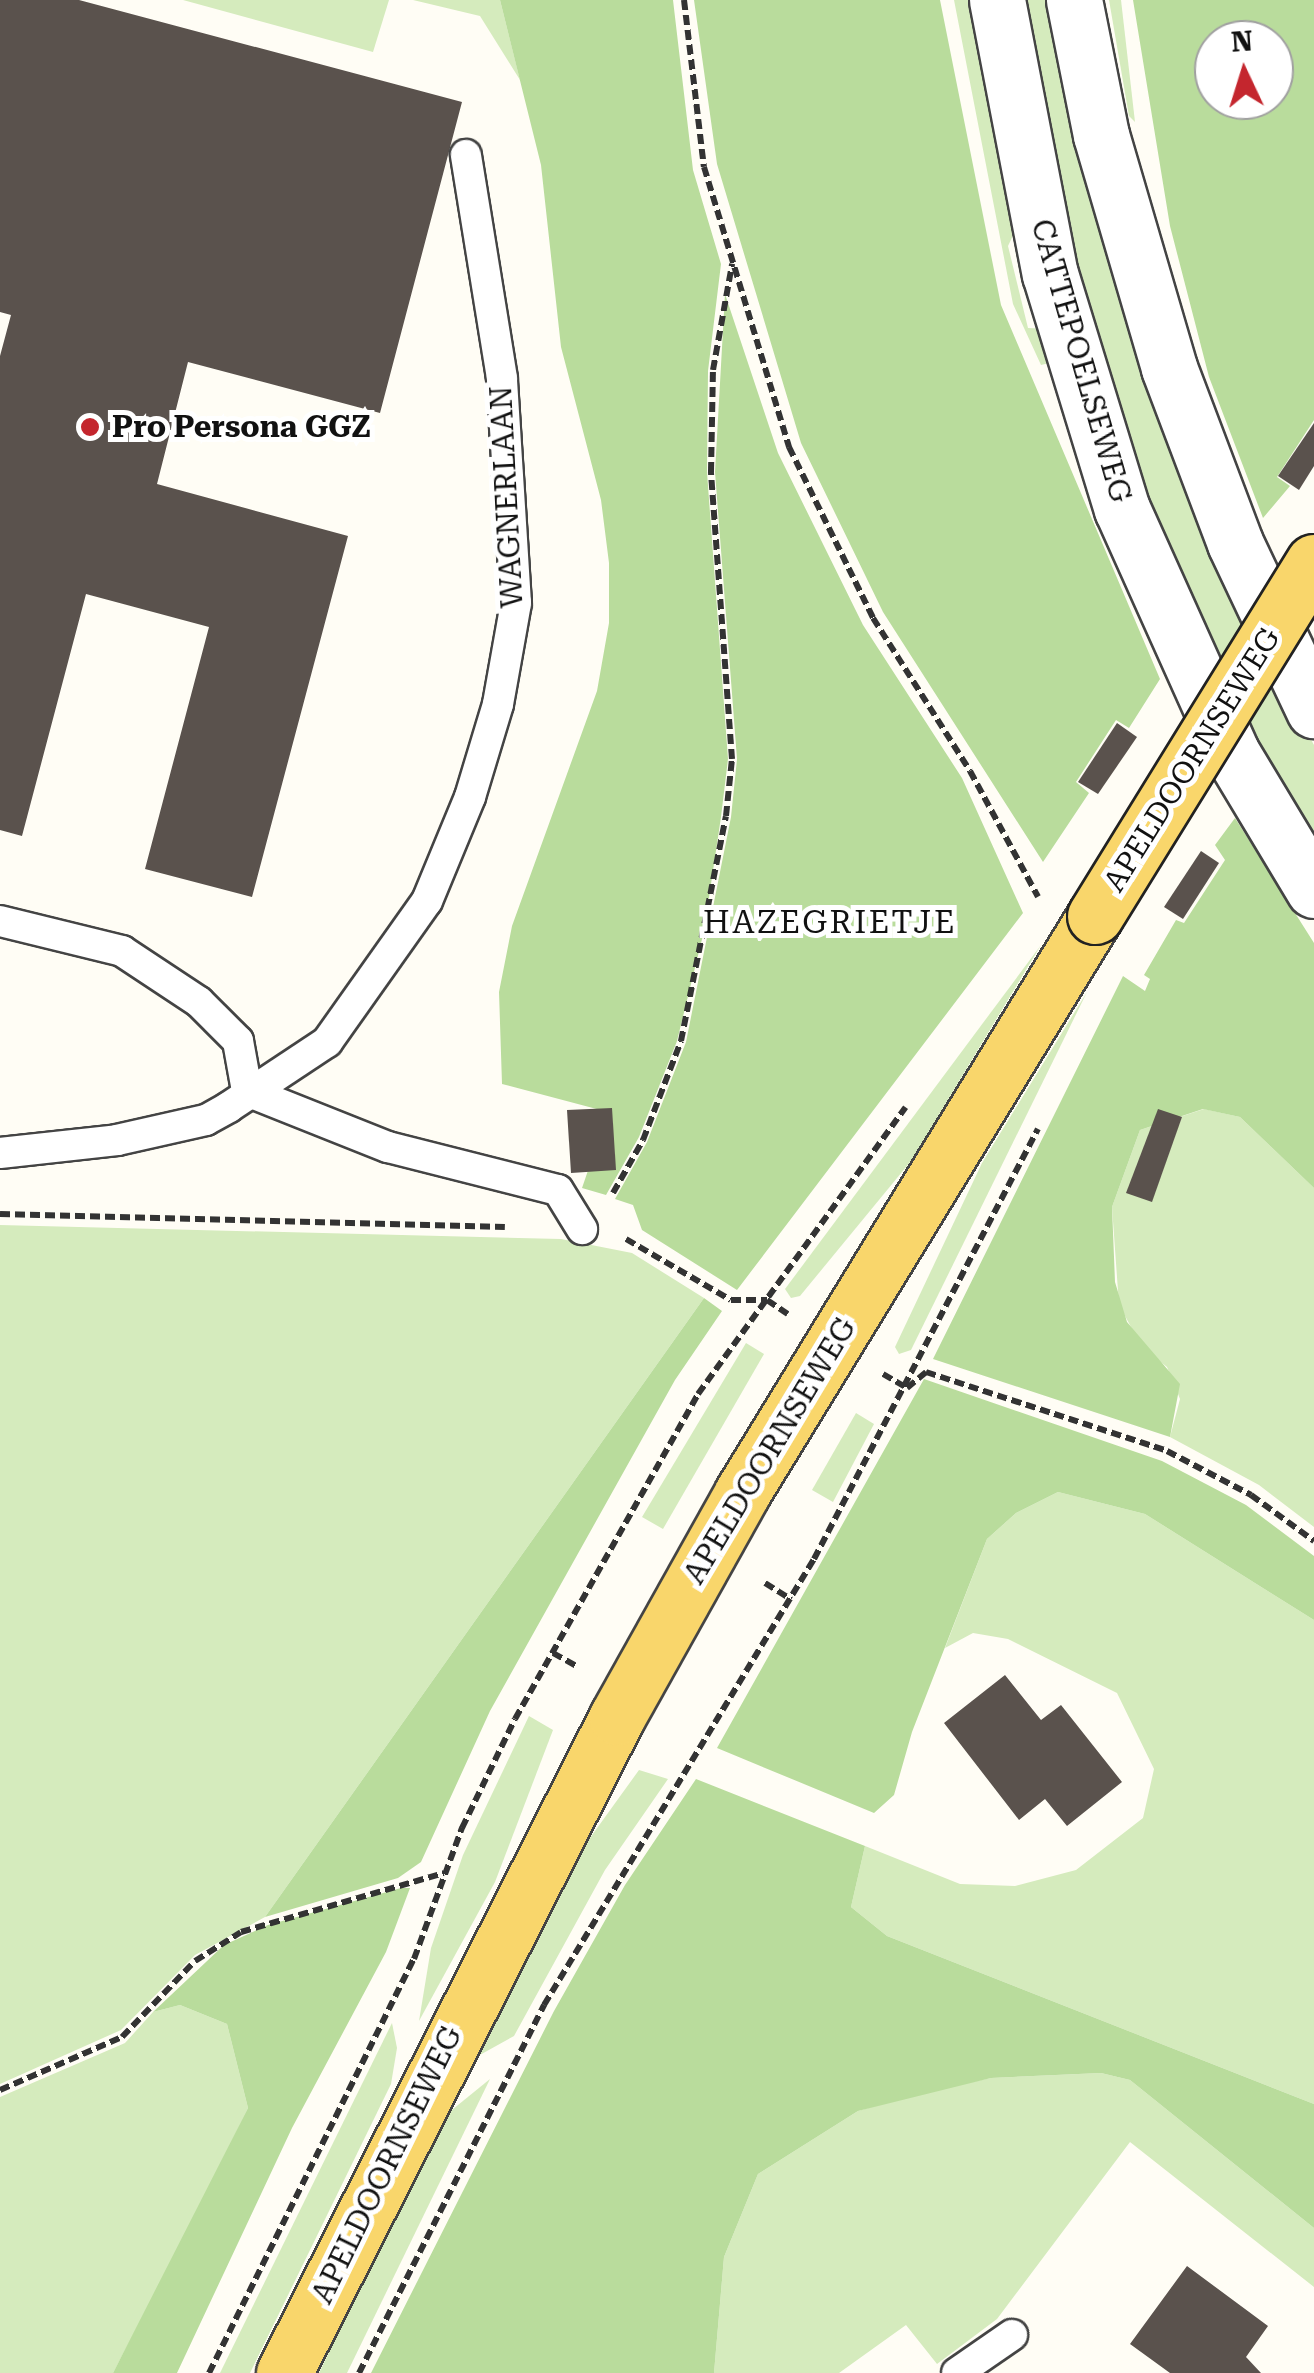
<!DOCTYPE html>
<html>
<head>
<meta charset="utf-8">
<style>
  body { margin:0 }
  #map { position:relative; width:1314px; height:2373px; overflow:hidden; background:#fffdf5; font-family:"Roboto Serif",serif }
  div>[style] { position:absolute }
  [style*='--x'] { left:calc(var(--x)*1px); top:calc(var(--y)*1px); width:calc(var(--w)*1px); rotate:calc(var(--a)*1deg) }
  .green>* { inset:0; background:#d5ebbd }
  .forest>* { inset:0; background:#b9dc9c }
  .building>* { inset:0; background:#5a524d }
  .path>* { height:6px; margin-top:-3px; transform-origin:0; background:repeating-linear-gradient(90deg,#333 0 10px,transparent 0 15px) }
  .roads { filter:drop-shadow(2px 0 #444) drop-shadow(-2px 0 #444) drop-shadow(0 2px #444) drop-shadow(0 -2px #444) }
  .service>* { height:30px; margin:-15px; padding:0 15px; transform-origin:15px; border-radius:15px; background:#fff }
  .tertiary>* { height:55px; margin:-27.5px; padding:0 27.5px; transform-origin:27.5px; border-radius:27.5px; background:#fff }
  .primary>* { height:55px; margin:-27.5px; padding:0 27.5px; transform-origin:27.5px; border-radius:27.5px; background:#f9d66b }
  .bridges { filter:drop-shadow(2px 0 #222) drop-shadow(-2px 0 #222) drop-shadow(0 2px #222) drop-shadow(0 -2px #222) }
  .primary-bridge>* { height:55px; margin:-27.5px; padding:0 27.5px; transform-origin:27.5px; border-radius:27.5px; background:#f9d66b }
  .dots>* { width:28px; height:28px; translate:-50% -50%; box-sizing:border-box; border:5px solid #fff; border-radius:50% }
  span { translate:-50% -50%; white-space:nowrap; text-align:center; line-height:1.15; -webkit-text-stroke:10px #fff; paint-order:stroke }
  .street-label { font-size:30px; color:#111 }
  .poi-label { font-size:30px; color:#111; font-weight:700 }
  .left { translate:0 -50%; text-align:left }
  .neighbourhood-label { font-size:32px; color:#111; letter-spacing:2.5px }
  .north { position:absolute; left:1194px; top:20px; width:100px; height:100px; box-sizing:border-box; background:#fff; border:2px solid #a0a0a0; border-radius:50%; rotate:356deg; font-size:28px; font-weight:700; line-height:40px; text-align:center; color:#111 }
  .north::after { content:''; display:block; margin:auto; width:35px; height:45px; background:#c4262e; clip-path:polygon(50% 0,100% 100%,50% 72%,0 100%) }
</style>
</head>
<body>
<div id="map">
  <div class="green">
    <i style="clip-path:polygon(183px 0,389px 0,373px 52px)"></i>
    <i style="clip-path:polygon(413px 0,500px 0,520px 80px,480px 16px)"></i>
    <i style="clip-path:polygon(954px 0,973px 0,1019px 223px,1008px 246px,1028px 328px,1050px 329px,1058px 361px,1041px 365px,1013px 304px)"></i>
    <i style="clip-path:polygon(1020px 0,1054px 0,1253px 627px,1209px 671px,1146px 516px,1081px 311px)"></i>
    <i style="clip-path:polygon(1109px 0,1121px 0,1135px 122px,1129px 116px)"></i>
    <i style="clip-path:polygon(1278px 680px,1314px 745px,1314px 845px,1243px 715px)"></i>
    <i style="clip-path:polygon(1041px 945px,911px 1161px,800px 1296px,791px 1298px,785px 1289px)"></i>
    <i style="clip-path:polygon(1087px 992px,911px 1350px,899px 1354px,895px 1347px,982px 1163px)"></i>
    <i style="clip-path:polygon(1204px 1109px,1240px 1117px,1314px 1188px,1314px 1527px,1259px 1485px,1170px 1437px,1180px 1399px,1167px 1367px,1142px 1347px,1119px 1305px,1112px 1207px,1140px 1130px)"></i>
    <i style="clip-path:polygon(0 1225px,561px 1239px,632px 1253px,704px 1298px,265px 1917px,195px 1955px,121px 2030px,0 2084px)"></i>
    <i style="clip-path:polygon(746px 1343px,764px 1354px,663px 1529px,642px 1517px)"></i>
    <i style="clip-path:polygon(856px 1413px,874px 1424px,833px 1502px,812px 1490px)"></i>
    <i style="clip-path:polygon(1058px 1492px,1145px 1514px,1314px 1620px,1314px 2104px,887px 1936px,851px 1907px,865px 1846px,960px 1884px,1015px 1886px,1076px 1870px,1143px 1818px,1154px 1769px,1117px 1693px,1008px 1639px,973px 1633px,945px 1648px,987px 1539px,1016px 1513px)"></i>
    <i style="clip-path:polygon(529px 1716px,553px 1730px,495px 1882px,419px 2021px,431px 1948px,463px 1855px)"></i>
    <i style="clip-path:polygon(639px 1770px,668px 1779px,605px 1870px,514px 2036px,478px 2056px,582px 1849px)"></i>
    <i style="clip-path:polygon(180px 2005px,227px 2024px,248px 2108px,180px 2246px,113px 2373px,0 2373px,0 2097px,125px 2043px,153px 2012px)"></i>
    <i style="clip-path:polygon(392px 2023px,397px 2048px,391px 2084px,250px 2373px,220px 2373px)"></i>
    <i style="clip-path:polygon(1101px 2073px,1130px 2080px,1314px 2228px,1314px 2287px,1130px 2142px,997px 2319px,937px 2364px,906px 2325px,839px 2373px,714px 2373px,724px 2257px,758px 2174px,858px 2111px,923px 2092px,991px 2078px)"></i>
    <i style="clip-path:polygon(490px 2079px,347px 2373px,319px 2373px,442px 2118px)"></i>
  </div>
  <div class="forest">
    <i style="clip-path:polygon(500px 0,673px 0,693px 170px,721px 264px,708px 371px,707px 472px,728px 759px,721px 817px,704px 931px,677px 1041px,639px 1137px,606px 1195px,582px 1188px,608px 1112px,502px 1084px,499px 992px,512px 926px,597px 691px,609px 623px,609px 563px,601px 500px,561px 347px,541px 165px)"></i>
    <i style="clip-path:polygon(694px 0,940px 0,1001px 305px,1160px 679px,1129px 728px,1116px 720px,1076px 782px,1089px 793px,1043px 862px,883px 612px,801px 443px,717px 164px)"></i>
    <i style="clip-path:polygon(evenodd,1133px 0,1314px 0,1314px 420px,1277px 477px,1290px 486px,1263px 518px,1209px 377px,1170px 226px,1133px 0,1214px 40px,1274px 40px,1274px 100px,1214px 100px,1214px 40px)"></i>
    <i style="clip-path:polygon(725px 294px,778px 453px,863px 625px,962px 778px,1023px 913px,737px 1290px,642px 1230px,633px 1205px,615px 1199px,647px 1142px,686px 1042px,731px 817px,737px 759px,715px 472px)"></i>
    <i style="clip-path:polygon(1235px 818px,1314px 943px,1314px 1188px,1240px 1117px,1203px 1109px,1140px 1130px,1112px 1207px,1115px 1282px,1127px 1322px,1180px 1384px,1170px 1437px,933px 1359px,1123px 976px,1145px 991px,1150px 979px,1144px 975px,1176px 920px,1184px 923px,1225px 860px,1215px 845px)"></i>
    <i style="clip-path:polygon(704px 1298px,722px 1311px,675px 1380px,490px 1711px,421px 1862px,398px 1878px,265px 1917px)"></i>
    <i style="clip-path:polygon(924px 1379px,1162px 1461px,1246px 1505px,1314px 1556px,1314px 1620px,1145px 1514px,1058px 1492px,1016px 1513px,987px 1539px,912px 1732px,894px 1795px,874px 1813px,717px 1748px)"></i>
    <i style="clip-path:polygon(696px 1779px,865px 1846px,851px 1907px,887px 1936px,1314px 2104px,1314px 2228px,1130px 2080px,1101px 2073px,991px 2078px,858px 2111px,758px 2174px,724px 2257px,714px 2373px,371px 2373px,554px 2011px,625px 1885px)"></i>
    <i style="clip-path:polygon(401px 1888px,410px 1888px,386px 1952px,292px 2128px,177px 2373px,113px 2373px,248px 2108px,227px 2024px,180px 2005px,153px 2012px,224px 1945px,268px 1925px)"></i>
  </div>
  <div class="building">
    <i style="clip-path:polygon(0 0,79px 0,462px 102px,380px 413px,188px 362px,157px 484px,348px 536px,252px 897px,145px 869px,209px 627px,86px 594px,22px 836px,0 830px,0 356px,11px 315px,0 312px)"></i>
    <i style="clip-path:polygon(1314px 423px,1314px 466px,1299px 490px,1278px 476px)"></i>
    <i style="clip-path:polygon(1117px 723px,1137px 737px,1098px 794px,1078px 782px)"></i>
    <i style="clip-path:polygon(1201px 851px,1219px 863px,1183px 919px,1164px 907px)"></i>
    <i style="clip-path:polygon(612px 1108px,616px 1170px,571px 1173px,567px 1110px)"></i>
    <i style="clip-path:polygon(1158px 1109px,1182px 1117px,1152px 1202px,1126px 1193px)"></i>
    <i style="clip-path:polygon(1005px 1675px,1041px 1720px,1061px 1705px,1122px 1782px,1067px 1826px,1045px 1799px,1019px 1820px,944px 1723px)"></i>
    <i style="clip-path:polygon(1187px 2266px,1268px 2326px,1246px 2357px,1261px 2373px,1170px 2373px,1130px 2344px)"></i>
  </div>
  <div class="path">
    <i style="--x:684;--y:0;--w:168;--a:83.2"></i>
    <i style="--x:704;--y:167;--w:293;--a:73.1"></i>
    <i style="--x:789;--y:447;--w:191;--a:63.8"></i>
    <i style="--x:873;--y:618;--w:181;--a:57.6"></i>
    <i style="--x:970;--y:771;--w:143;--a:61.6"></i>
    <i style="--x:613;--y:1193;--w:61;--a:-60.5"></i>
    <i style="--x:643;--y:1140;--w:106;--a:-69"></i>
    <i style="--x:681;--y:1041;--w:229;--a:-78.7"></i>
    <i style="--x:726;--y:816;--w:57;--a:-84"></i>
    <i style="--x:732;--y:759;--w:288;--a:-94.2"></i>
    <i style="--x:711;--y:472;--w:102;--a:-88.9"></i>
    <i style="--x:713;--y:370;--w:108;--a:-79.8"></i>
    <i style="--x:0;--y:1214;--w:505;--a:1.47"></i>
    <i style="--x:626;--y:1239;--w:121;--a:30.2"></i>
    <i style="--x:731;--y:1300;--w:36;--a:0"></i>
    <i style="--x:767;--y:1300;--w:25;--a:34"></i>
    <i style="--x:883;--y:1374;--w:28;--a:30"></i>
    <i style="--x:907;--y:1388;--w:25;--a:-40"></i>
    <i style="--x:926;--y:1372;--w:254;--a:18.1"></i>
    <i style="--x:1167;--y:1451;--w:95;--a:27.6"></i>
    <i style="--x:1251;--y:1495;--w:78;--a:36.1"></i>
    <i style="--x:765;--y:1583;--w:31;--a:32"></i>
    <i style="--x:553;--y:1653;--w:29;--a:29"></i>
    <i style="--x:0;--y:2090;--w:133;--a:-23.5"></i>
    <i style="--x:122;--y:2037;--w:105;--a:-46.2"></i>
    <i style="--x:195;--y:1961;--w:54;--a:-32.2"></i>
    <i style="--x:241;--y:1932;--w:211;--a:-16.2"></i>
    <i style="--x:209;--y:2373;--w:462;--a:-63.7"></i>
    <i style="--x:414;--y:1959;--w:140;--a:-69.9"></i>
    <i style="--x:462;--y:1828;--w:121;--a:-64.1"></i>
    <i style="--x:515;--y:1719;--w:373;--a:-60.6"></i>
    <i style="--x:698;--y:1394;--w:354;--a:-54.1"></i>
    <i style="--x:359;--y:2373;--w:412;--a:-63.3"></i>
    <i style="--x:544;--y:2005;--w:521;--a:-58.81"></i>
    <i style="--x:814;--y:1559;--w:485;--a:-62.5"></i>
  </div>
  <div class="roads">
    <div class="service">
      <i style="--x:0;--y:921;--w:126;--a:13.8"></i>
      <i style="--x:122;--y:951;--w:92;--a:33.5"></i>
      <i style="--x:199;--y:1002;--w:55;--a:45"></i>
      <i style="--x:238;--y:1041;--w:51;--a:79.8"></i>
      <i style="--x:247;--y:1091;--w:152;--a:21.7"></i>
      <i style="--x:388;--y:1147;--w:175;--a:14.2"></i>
      <i style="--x:558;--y:1190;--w:46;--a:58.4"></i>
      <i style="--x:0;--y:1153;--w:118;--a:-6.3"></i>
      <i style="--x:117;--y:1140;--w:91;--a:-12.7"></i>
      <i style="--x:206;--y:1120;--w:26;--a:-29"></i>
      <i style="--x:229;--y:1107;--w:118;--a:-33.6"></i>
      <i style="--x:327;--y:1042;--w:173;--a:-54.7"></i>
      <i style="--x:427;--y:901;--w:113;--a:-67.5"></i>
      <i style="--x:470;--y:797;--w:97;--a:-73.2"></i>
      <i style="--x:498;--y:704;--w:103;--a:-79.9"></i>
      <i style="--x:516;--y:603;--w:225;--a:-93.6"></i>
      <i style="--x:502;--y:378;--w:226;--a:-99.2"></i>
      <i style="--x:957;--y:2373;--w:67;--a:-34.6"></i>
    </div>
    <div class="tertiary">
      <i style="--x:997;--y:0;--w:279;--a:79.1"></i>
      <i style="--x:1050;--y:274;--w:246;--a:73"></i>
      <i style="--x:1122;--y:509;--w:266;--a:65.8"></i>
      <i style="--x:1231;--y:752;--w:161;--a:59"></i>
      <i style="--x:1074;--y:0;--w:138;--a:78.7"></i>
      <i style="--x:1101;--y:135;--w:243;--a:73.7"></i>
      <i style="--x:1169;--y:368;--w:187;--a:69.3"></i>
      <i style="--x:1235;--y:543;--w:185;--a:64.7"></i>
    </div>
    <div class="primary">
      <i style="--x:284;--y:2373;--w:736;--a:-63.09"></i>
      <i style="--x:617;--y:1717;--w:257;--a:-60.8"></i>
      <i style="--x:742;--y:1493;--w:676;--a:-58.54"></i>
    </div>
  </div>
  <div class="bridges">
    <div class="primary-bridge">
      <i style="--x:1095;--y:916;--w:416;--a:-58.3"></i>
    </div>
  </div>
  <div class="dots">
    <i style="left:90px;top:427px;background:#c4262e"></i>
  </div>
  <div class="street-label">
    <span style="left:1081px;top:361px;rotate:74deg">CATTEPOELSEWEG</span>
    <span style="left:507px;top:497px;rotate:-93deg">WAGNERLAAN</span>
    <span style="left:1192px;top:760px;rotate:-58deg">APELDOORNSEWEG</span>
    <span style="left:770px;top:1451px;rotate:-59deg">APELDOORNSEWEG</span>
    <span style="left:387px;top:2165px;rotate:-64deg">APELDOORNSEWEG</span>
  </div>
  <div class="poi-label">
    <span class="left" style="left:112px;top:427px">Pro Persona GGZ</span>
  </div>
  <div class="neighbourhood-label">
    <span style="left:830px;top:922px">HAZEGRIETJE</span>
  </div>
  <div class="north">N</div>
</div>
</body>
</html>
